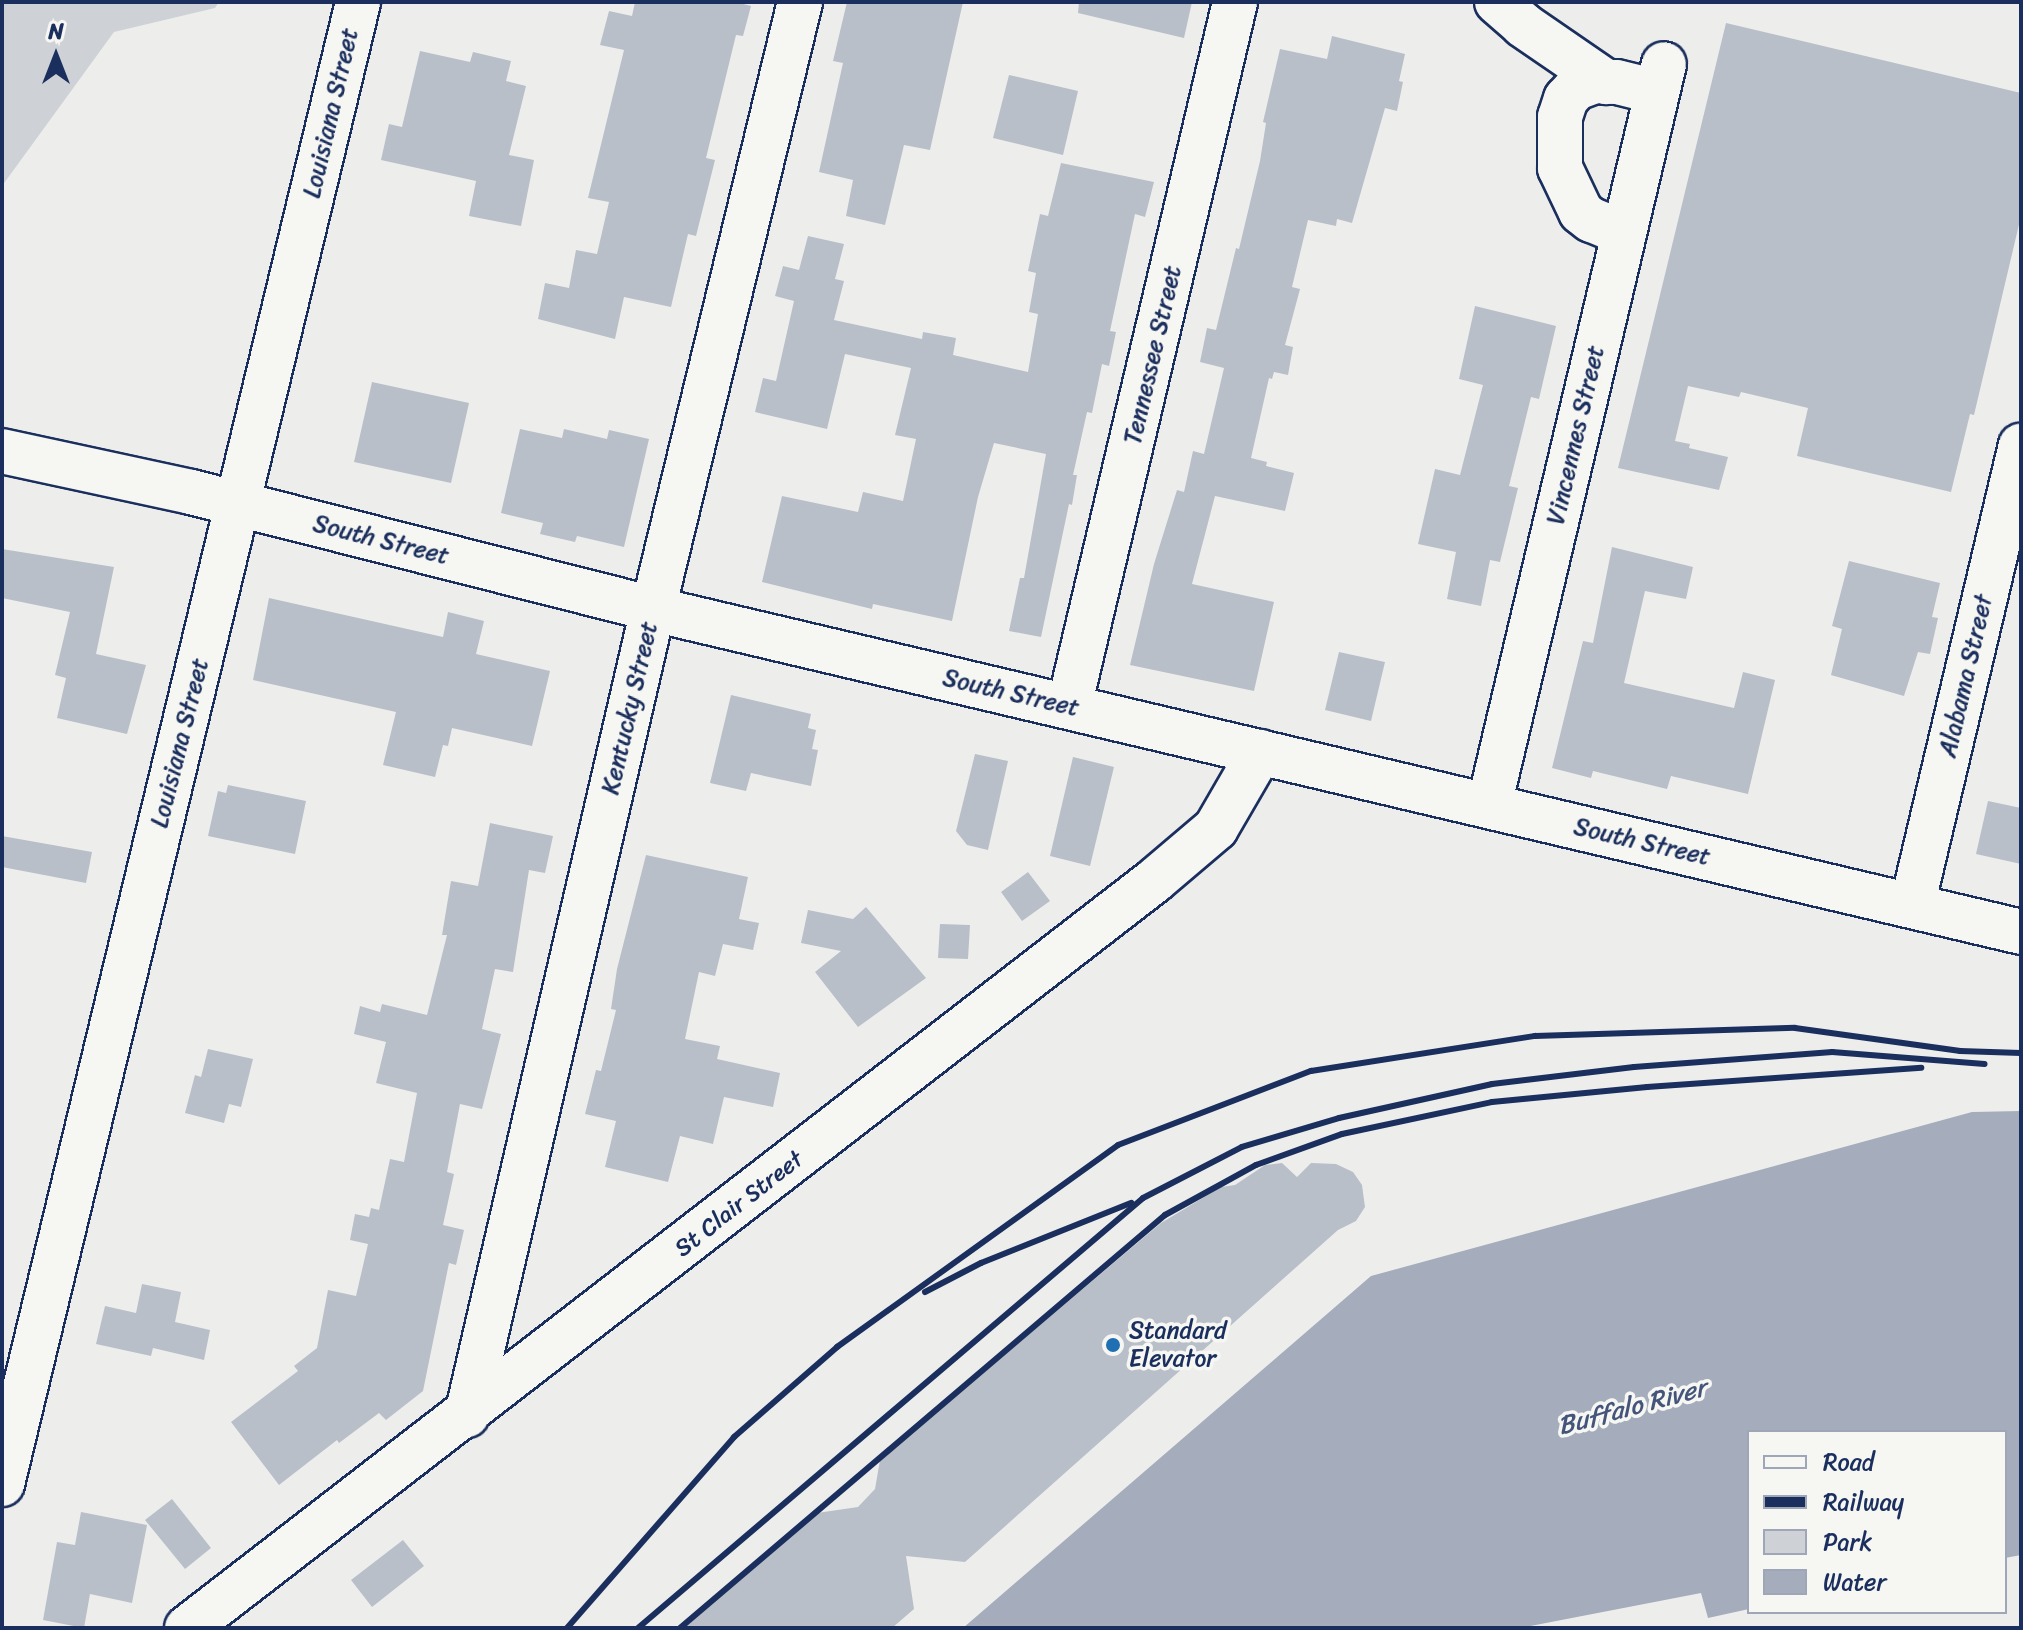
<!DOCTYPE html>
<html>
<head>
<meta charset="utf-8">
<style>
  body { margin:0 }
  #map { position:relative; width:2023px; height:1630px; overflow:hidden; background:#edeeec; font-family:Sriracha,sans-serif }
  div>[style] { position:absolute }
  [style*='--x'] { left:calc(var(--x)*1px); top:calc(var(--y)*1px); width:calc(var(--w)*1px); rotate:calc(var(--a)*1deg) }
  .green>* { inset:0; background:#ced2d7 }
  .water>* { inset:0; background:#a5acbc }
  .building>* { inset:0; background:#b9bfc8 }
  .roads { filter:drop-shadow(2px 0 #1b2f5e) drop-shadow(-2px 0 #1b2f5e) drop-shadow(0 2px #1b2f5e) drop-shadow(0 -2px #1b2f5e) }
  .minor>* { height:44px; margin:-22px; padding:0 22px; transform-origin:22px; border-radius:22px; background:#f6f6f2 }
  .rail>* { height:6px; margin:-3px; padding:0 3px; transform-origin:3px; border-radius:3px; background:#1b2f5e }
  .dots>* { width:22px; height:22px; translate:-50% -50%; box-sizing:border-box; border:4px solid #f6f6f2; border-radius:50% }
  span { translate:-50% -50%; white-space:nowrap; text-align:center; line-height:1.15; -webkit-text-stroke:7px #f6f6f2; paint-order:stroke }
  .street-label { font-size:24px; color:#1b2f5e }
  .poi-label { font-size:24px; color:#1b2f5e }
  .left { translate:0 -50%; text-align:left }
  .water-label { font-size:26px; color:#44547a; font-style:italic }
  .frame { position:absolute; inset:0; border:4px solid #1b2f5e; pointer-events:none }
  .legend { position:absolute; left:1747px; top:1430px; width:260px; height:184px; box-sizing:border-box; background:#f6f6f2; border:2px solid #9ea6b7; margin:0; padding:10px 14px; list-style:none; font-size:24px; color:#1b2f5e }
  .legend li { display:flex; align-items:center; gap:16px; height:40px }
  .legend b { width:40px; border:2px solid #9ea6b7 }
  .north { position:absolute; left:16px; top:16px; width:80px; height:80px; -webkit-text-stroke:6px #f6f6f2; paint-order:stroke; rotate:0deg; font-size:22px; font-weight:700; line-height:32px; text-align:center; color:#1b2f5e }
  .north::after { content:''; display:block; margin:auto; width:28px; height:36px; background:#1b2f5e; clip-path:polygon(50% 0,100% 100%,50% 72%,0 100%) }
</style>
</head>
<body>
<div id="map">
  <div class="green">
    <i style="clip-path:polygon(2px 2px,219px 2px,215px 8px,114px 32px,2px 186px)"></i>
  </div>
  <div class="water">
    <i style="clip-path:polygon(2021px 1111px,2021px 1555px,2005px 1558px,2005px 1432px,1749px 1432px,1749px 1609px,1708px 1618px,1701px 1593px,1520px 1628px,963px 1628px,1371px 1276px,1972px 1112px)"></i>
  </div>
  <div class="building">
    <i style="clip-path:polygon(635px 2px,736px 2px,751px 6px,743px 36px,736px 35px,706px 158px,715px 160px,696px 236px,688px 234px,671px 307px,624px 297px,615px 339px,538px 319px,545px 283px,569px 288px,576px 250px,597px 254px,609px 202px,588px 198px,624px 50px,600px 45px,609px 11px,632px 16px)"></i>
    <i style="clip-path:polygon(847px 2px,963px 2px,930px 150px,904px 145px,885px 225px,846px 216px,853px 180px,819px 172px,843px 63px,833px 61px)"></i>
    <i style="clip-path:polygon(1079px 2px,1192px 2px,1184px 38px,1078px 13px)"></i>
    <i style="clip-path:polygon(1726px 23px,2021px 93px,2021px 216px,1974px 415px,1970px 414px,1951px 492px,1797px 456px,1808px 408px,1741px 392px,1739px 397px,1688px 386px,1675px 441px,1690px 444px,1689px 448px,1728px 457px,1719px 490px,1618px 468px)"></i>
    <i style="clip-path:polygon(1332px 36px,1405px 54px,1399px 81px,1403px 82px,1397px 111px,1385px 108px,1352px 223px,1337px 219px,1336px 226px,1308px 220px,1292px 287px,1300px 289px,1285px 345px,1293px 347px,1288px 375px,1274px 372px,1272px 379px,1269px 378px,1251px 458px,1267px 462px,1266px 466px,1294px 473px,1285px 511px,1215px 496px,1192px 584px,1274px 602px,1254px 691px,1130px 665px,1154px 564px,1177px 490px,1184px 492px,1193px 451px,1204px 454px,1224px 368px,1200px 362px,1207px 328px,1216px 330px,1236px 248px,1239px 249px,1260px 161px,1266px 123px,1263px 122px,1280px 49px,1327px 59px)"></i>
    <i style="clip-path:polygon(420px 51px,470px 62px,473px 52px,511px 61px,506px 81px,526px 86px,509px 155px,534px 160px,521px 226px,469px 216px,476px 181px,381px 160px,389px 124px,402px 127px)"></i>
    <i style="clip-path:polygon(1009px 75px,1078px 91px,1063px 155px,993px 138px)"></i>
    <i style="clip-path:polygon(1061px 163px,1154px 182px,1145px 217px,1135px 214px,1110px 331px,1116px 332px,1109px 366px,1102px 364px,1092px 413px,1087px 412px,1073px 475px,1077px 475px,1072px 505px,1069px 504px,1041px 637px,1009px 631px,1020px 578px,1024px 578px,1046px 454px,994px 443px,978px 497px,952px 621px,873px 604px,872px 609px,762px 582px,782px 496px,858px 512px,863px 492px,903px 501px,916px 439px,895px 435px,911px 368px,845px 354px,827px 429px,755px 412px,763px 378px,776px 381px,794px 301px,775px 296px,783px 266px,799px 270px,808px 236px,844px 244px,835px 279px,844px 281px,834px 320px,922px 339px,923px 332px,956px 338px,953px 355px,1028px 372px,1038px 314px,1029px 312px,1036px 273px,1028px 271px,1040px 214px,1048px 216px)"></i>
    <i style="clip-path:polygon(1475px 306px,1556px 326px,1539px 399px,1531px 397px,1509px 486px,1518px 488px,1500px 562px,1490px 560px,1481px 606px,1447px 599px,1456px 552px,1418px 544px,1435px 469px,1460px 475px,1483px 385px,1459px 379px)"></i>
    <i style="clip-path:polygon(372px 382px,469px 403px,451px 483px,354px 462px)"></i>
    <i style="clip-path:polygon(520px 429px,562px 438px,564px 429px,607px 439px,609px 430px,649px 439px,624px 547px,577px 536px,575px 542px,540px 534px,543px 523px,501px 513px)"></i>
    <i style="clip-path:polygon(1612px 547px,1693px 567px,1686px 599px,1645px 591px,1624px 683px,1734px 708px,1743px 672px,1775px 680px,1748px 794px,1671px 776px,1667px 789px,1593px 771px,1591px 778px,1552px 768px,1583px 641px,1593px 643px)"></i>
    <i style="clip-path:polygon(2px 549px,114px 567px,96px 654px,146px 665px,127px 734px,57px 718px,66px 678px,55px 675px,70px 612px,2px 598px)"></i>
    <i style="clip-path:polygon(1849px 561px,1940px 583px,1932px 617px,1938px 618px,1930px 654px,1918px 652px,1904px 696px,1831px 675px,1842px 629px,1832px 626px)"></i>
    <i style="clip-path:polygon(269px 598px,443px 637px,448px 612px,484px 621px,476px 654px,550px 671px,532px 746px,452px 728px,448px 746px,443px 745px,435px 777px,383px 765px,396px 712px,253px 680px)"></i>
    <i style="clip-path:polygon(1339px 652px,1385px 662px,1371px 721px,1325px 710px)"></i>
    <i style="clip-path:polygon(731px 695px,811px 714px,808px 728px,816px 730px,812px 749px,818px 750px,811px 786px,751px 773px,746px 791px,710px 783px)"></i>
    <i style="clip-path:polygon(975px 754px,1008px 761px,988px 850px,967px 845px,956px 831px)"></i>
    <i style="clip-path:polygon(1073px 757px,1114px 767px,1090px 866px,1050px 856px)"></i>
    <i style="clip-path:polygon(228px 785px,306px 801px,295px 854px,208px 836px,218px 791px,226px 793px)"></i>
    <i style="clip-path:polygon(1988px 801px,2021px 808px,2021px 864px,1976px 854px)"></i>
    <i style="clip-path:polygon(490px 823px,553px 836px,545px 873px,529px 870px,513px 972px,495px 969px,482px 1029px,501px 1034px,482px 1109px,460px 1104px,447px 1172px,454px 1174px,443px 1225px,464px 1230px,456px 1265px,449px 1263px,423px 1391px,386px 1420px,379px 1413px,339px 1443px,337px 1440px,279px 1485px,231px 1422px,298px 1371px,294px 1366px,317px 1348px,328px 1290px,356px 1296px,368px 1244px,350px 1240px,355px 1214px,369px 1217px,371px 1208px,379px 1210px,390px 1159px,404px 1162px,417px 1093px,376px 1083px,386px 1042px,354px 1034px,360px 1006px,380px 1012px,382px 1004px,427px 1015px,447px 935px,442px 935px,451px 881px,478px 886px)"></i>
    <i style="clip-path:polygon(2px 836px,92px 852px,86px 883px,2px 867px)"></i>
    <i style="clip-path:polygon(646px 855px,748px 877px,739px 919px,759px 923px,753px 950px,723px 944px,715px 976px,699px 972px,685px 1039px,720px 1046px,717px 1059px,780px 1073px,773px 1107px,724px 1097px,713px 1144px,680px 1136px,668px 1182px,605px 1167px,616px 1121px,585px 1114px,596px 1070px,601px 1071px,616px 1010px,611px 1009px,617px 969px)"></i>
    <i style="clip-path:polygon(1028px 872px,1050px 901px,1022px 921px,1001px 892px)"></i>
    <i style="clip-path:polygon(866px 907px,926px 978px,858px 1027px,815px 972px,841px 951px,801px 943px,808px 910px,853px 919px)"></i>
    <i style="clip-path:polygon(940px 924px,970px 925px,968px 959px,938px 958px)"></i>
    <i style="clip-path:polygon(208px 1049px,253px 1059px,241px 1107px,229px 1104px,224px 1123px,185px 1113px,195px 1075px,201px 1077px)"></i>
    <i style="clip-path:polygon(1282px 1163px,1297px 1177px,1311px 1163px,1336px 1164px,1353px 1172px,1362px 1185px,1365px 1207px,1356px 1221px,1338px 1230px,965px 1562px,906px 1556px,914px 1609px,892px 1628px,684px 1628px,817px 1513px,858px 1507px,875px 1489px,880px 1460px,1161px 1223px,1221px 1187px,1235px 1185px,1265px 1165px)"></i>
    <i style="clip-path:polygon(142px 1284px,181px 1292px,175px 1322px,210px 1330px,204px 1360px,153px 1348px,151px 1356px,96px 1344px,105px 1306px,136px 1313px)"></i>
    <i style="clip-path:polygon(172px 1499px,211px 1548px,185px 1569px,145px 1520px)"></i>
    <i style="clip-path:polygon(81px 1512px,147px 1525px,132px 1603px,90px 1594px,84px 1628px,43px 1620px,57px 1542px,75px 1545px)"></i>
    <i style="clip-path:polygon(403px 1540px,424px 1566px,372px 1607px,351px 1580px)"></i>
  </div>
  <div class="roads">
    <div class="minor">
      <i style="--x:1497;--y:2;--w:35;--a:41"></i>
      <i style="--x:1523;--y:25;--w:101;--a:34.5"></i>
      <i style="--x:1624;--y:233;--w:35;--a:-158"></i>
      <i style="--x:1591;--y:220;--w:13;--a:-141"></i>
      <i style="--x:1581;--y:212;--w:49;--a:-115.5"></i>
      <i style="--x:1560;--y:168;--w:51;--a:-90"></i>
      <i style="--x:1560;--y:117;--w:19;--a:-72"></i>
      <i style="--x:1566;--y:99;--w:15;--a:-48"></i>
      <i style="--x:1576;--y:88;--w:20;--a:-20"></i>
      <i style="--x:1595;--y:81;--w:22;--a:3"></i>
      <i style="--x:1617;--y:82;--w:41;--a:14"></i>
      <i style="--x:2;--y:451;--w:193;--a:12.2"></i>
      <i style="--x:191;--y:492;--w:477;--a:14.2"></i>
      <i style="--x:653;--y:609;--w:1406;--a:13.28"></i>
      <i style="--x:1069;--y:707;--w:724;--a:-76.75"></i>
      <i style="--x:1489;--y:806;--w:762;--a:-76.73"></i>
      <i style="--x:1912;--y:906;--w:473;--a:-76.7"></i>
      <i style="--x:467;--y:1415;--w:827;--a:-77.01"></i>
      <i style="--x:653;--y:609;--w:625;--a:-76.39"></i>
      <i style="--x:2;--y:1484;--w:1524;--a:-76.49"></i>
      <i style="--x:187;--y:1628;--w:1223;--a:-37.69"></i>
      <i style="--x:1155;--y:880;--w:80;--a:-40.4"></i>
      <i style="--x:1216;--y:828;--w:88;--a:-59.9"></i>
    </div>
  </div>
  <div class="rail">
    <i style="--x:925;--y:1292;--w:63;--a:-27.4"></i>
    <i style="--x:981;--y:1263;--w:162;--a:-21.8"></i>
    <i style="--x:567;--y:1628;--w:254;--a:-48.8"></i>
    <i style="--x:734;--y:1437;--w:137;--a:-41.1"></i>
    <i style="--x:837;--y:1347;--w:346;--a:-35.7"></i>
    <i style="--x:1118;--y:1145;--w:207;--a:-21"></i>
    <i style="--x:1311;--y:1071;--w:227;--a:-8.9"></i>
    <i style="--x:1535;--y:1036;--w:260;--a:-1.8"></i>
    <i style="--x:1795;--y:1028;--w:167;--a:7.9"></i>
    <i style="--x:1960;--y:1051;--w:61;--a:1.9"></i>
    <i style="--x:638;--y:1628;--w:663;--a:-40.41"></i>
    <i style="--x:1143;--y:1198;--w:111;--a:-27.3"></i>
    <i style="--x:1242;--y:1147;--w:101;--a:-16.6"></i>
    <i style="--x:1339;--y:1118;--w:157;--a:-12.5"></i>
    <i style="--x:1492;--y:1084;--w:143;--a:-6.8"></i>
    <i style="--x:1634;--y:1067;--w:199;--a:-4.3"></i>
    <i style="--x:1832;--y:1052;--w:153;--a:4.5"></i>
    <i style="--x:680;--y:1628;--w:637;--a:-40.42"></i>
    <i style="--x:1165;--y:1215;--w:104;--a:-28.8"></i>
    <i style="--x:1256;--y:1165;--w:91;--a:-19.8"></i>
    <i style="--x:1342;--y:1134;--w:153;--a:-12"></i>
    <i style="--x:1492;--y:1102;--w:156;--a:-5.5"></i>
    <i style="--x:1647;--y:1087;--w:275;--a:-4"></i>
  </div>
  <div class="dots">
    <i style="left:1113px;top:1345px;background:#1f6fb2"></i>
  </div>
  <div class="street-label">
    <span style="left:331px;top:113px;rotate:-77deg">Louisiana Street</span>
    <span style="left:1153px;top:355px;rotate:-77deg">Tennessee Street</span>
    <span style="left:1576px;top:435px;rotate:-77deg">Vincennes Street</span>
    <span style="left:381px;top:540px;rotate:14deg">South Street</span>
    <span style="left:1966px;top:676px;rotate:-77deg">Alabama Street</span>
    <span style="left:1011px;top:693px;rotate:13deg">South Street</span>
    <span style="left:630px;top:708px;rotate:-77deg">Kentucky Street</span>
    <span style="left:180px;top:743px;rotate:-76deg">Louisiana Street</span>
    <span style="left:1642px;top:842px;rotate:13deg">South Street</span>
    <span style="left:739px;top:1204px;rotate:-38deg">St Clair Street</span>
  </div>
  <div class="poi-label">
    <span class="left" style="left:1129px;top:1345px">Standard<br>Elevator</span>
  </div>
  <div class="water-label">
    <span style="left:1632px;top:1407px;rotate:-15deg">Buffalo River</span>
  </div>
  <div class="frame"></div>
  <ul class="legend">
  <li><b style="height:10px;background:#f6f6f2"></b>Road</li>
  <li><b style="height:10px;background:#1b2f5e"></b>Railway</li>
  <li><b style="height:22px;background:#ced2d7"></b>Park</li>
  <li><b style="height:22px;background:#a5acbc"></b>Water</li>
  </ul>
  <div class="north">N</div>
</div>
</body>
</html>
